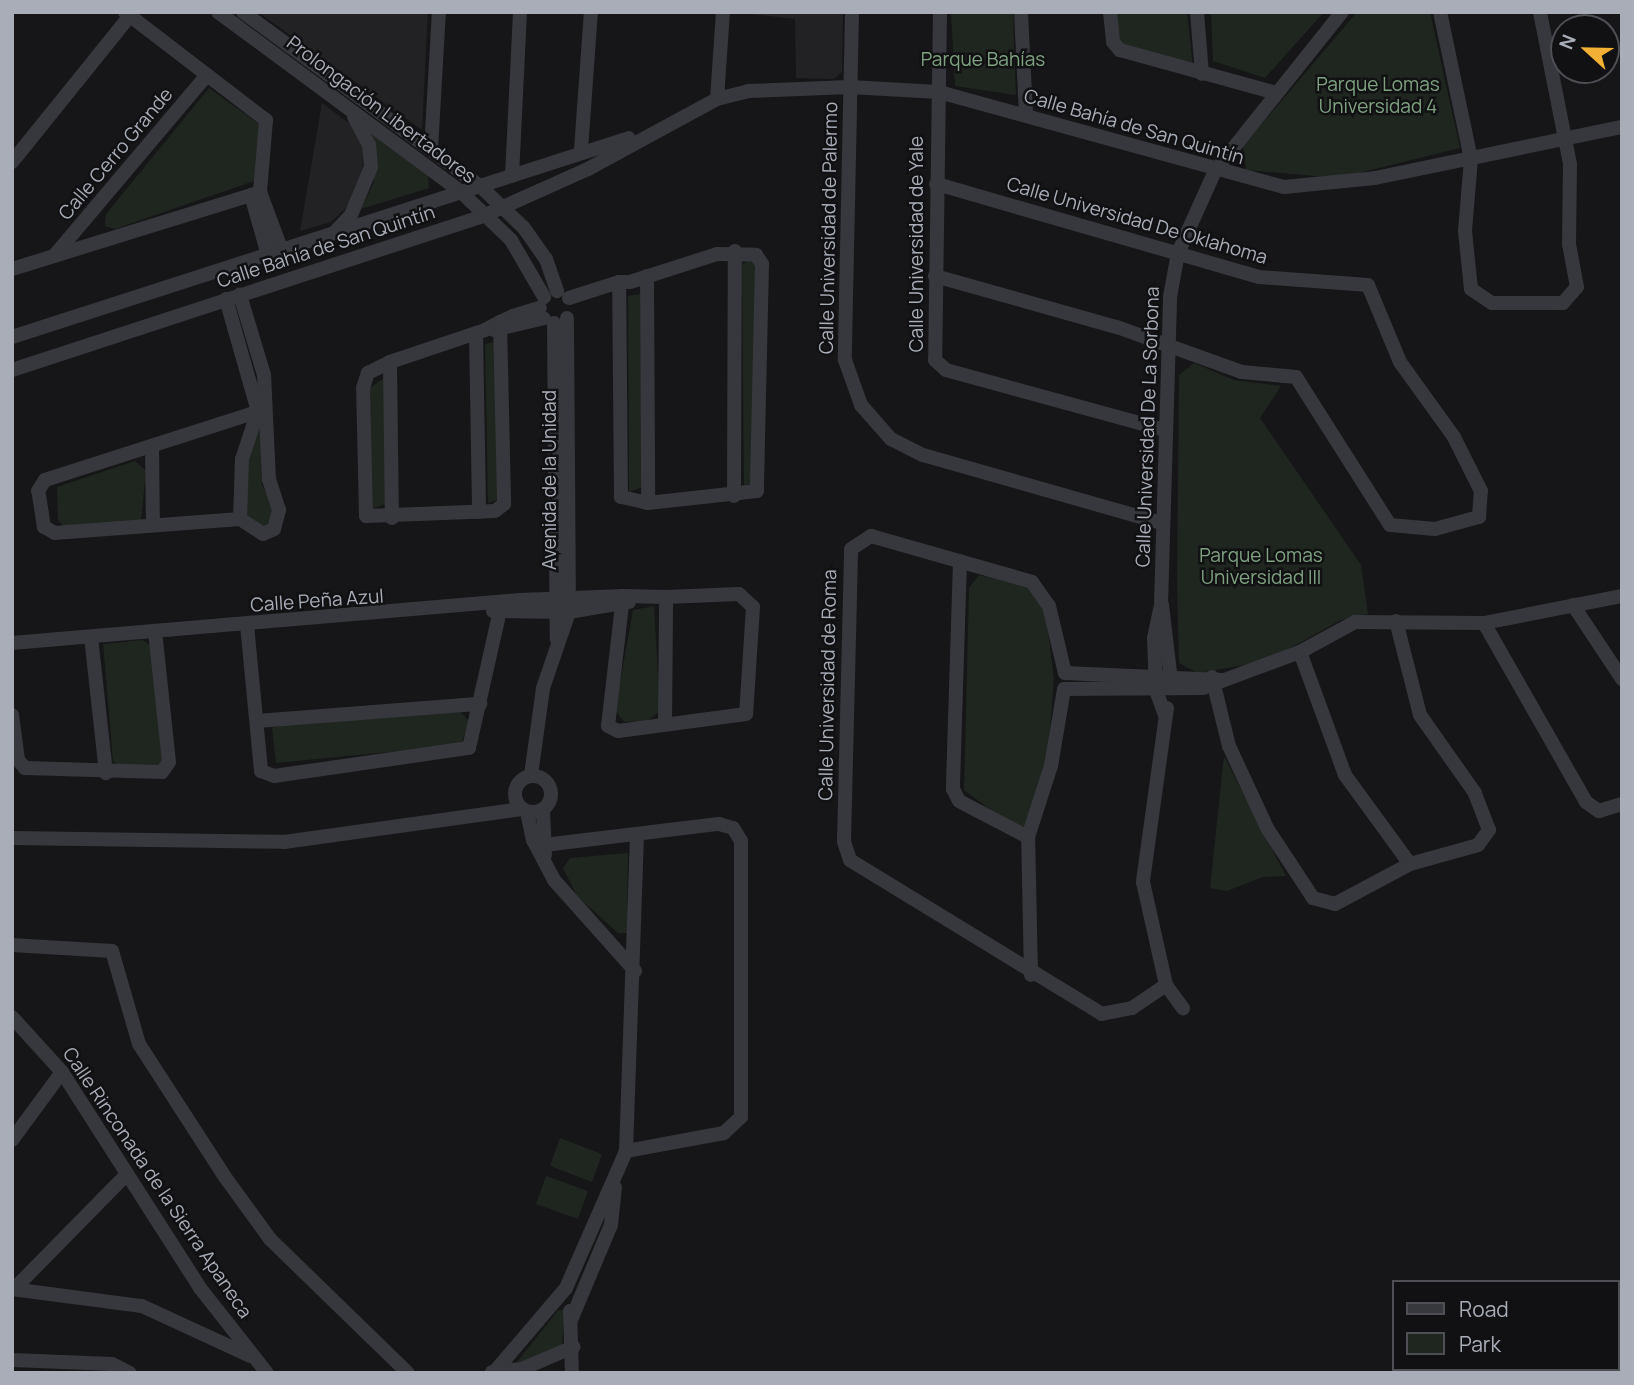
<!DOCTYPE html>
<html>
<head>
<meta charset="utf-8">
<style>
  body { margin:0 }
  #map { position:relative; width:1634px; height:1385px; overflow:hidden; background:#161618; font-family:Manrope,sans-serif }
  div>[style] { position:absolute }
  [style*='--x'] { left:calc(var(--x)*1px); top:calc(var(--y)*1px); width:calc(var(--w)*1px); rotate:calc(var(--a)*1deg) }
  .built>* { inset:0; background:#222225 }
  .green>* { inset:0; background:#1e261f }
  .minor>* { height:14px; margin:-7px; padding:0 7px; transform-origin:7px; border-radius:7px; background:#37383d }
  .minor>.ring { margin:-7px; padding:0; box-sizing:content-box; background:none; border:14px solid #37383d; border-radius:50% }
  span { translate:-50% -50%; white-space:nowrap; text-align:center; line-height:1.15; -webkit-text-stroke:5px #111113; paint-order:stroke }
  .park-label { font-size:19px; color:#7fa381 }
  .street-label { font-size:19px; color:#a8adb8 }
  .frame { position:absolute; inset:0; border:14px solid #a8adb8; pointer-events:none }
  .legend { position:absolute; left:1392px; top:1280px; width:228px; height:91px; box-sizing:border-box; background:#111113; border:2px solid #4d4f55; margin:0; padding:9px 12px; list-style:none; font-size:21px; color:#a8adb8 }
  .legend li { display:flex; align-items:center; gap:14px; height:35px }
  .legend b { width:35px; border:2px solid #4d4f55 }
  .north { position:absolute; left:1550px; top:14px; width:70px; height:70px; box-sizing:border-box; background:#111113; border:2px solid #4d4f55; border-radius:50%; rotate:292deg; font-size:19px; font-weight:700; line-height:28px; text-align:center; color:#a8adb8 }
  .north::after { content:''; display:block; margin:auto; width:24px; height:32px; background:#f2b134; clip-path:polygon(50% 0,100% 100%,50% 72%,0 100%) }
</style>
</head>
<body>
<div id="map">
  <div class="built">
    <i style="clip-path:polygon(258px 12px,428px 12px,422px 130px)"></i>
    <i style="clip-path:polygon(734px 12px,843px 12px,842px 72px,834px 79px,796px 78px,795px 19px)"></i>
    <i style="clip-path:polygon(322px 103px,350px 124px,364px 146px,362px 170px,349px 205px,331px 222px,300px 231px)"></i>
  </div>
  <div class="green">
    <i style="clip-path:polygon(951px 12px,1013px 12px,1016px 95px,955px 86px)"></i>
    <i style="clip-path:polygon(1115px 12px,1187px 12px,1193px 67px,1125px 46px,1116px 36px)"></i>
    <i style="clip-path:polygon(1211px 12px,1324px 12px,1265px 78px,1213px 61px)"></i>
    <i style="clip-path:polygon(1357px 12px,1430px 12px,1460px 148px,1338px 178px,1246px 170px,1243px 146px)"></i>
    <i style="clip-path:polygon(209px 88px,259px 124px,254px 181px,115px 229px,105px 226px,106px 214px)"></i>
    <i style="clip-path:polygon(371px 132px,428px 174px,429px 188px,361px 209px,374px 182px)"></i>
    <i style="clip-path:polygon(749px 261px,756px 263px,757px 484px,744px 485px,742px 264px)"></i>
    <i style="clip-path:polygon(640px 294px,643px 487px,629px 492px,628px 296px)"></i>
    <i style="clip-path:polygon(497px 341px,500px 499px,488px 503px,485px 344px)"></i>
    <i style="clip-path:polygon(1194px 363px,1234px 380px,1281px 386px,1260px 418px,1361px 565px,1368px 614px,1341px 620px,1267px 661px,1198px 673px,1179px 663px,1177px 586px,1179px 375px)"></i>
    <i style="clip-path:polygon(384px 378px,386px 504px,372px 509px,370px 388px)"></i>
    <i style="clip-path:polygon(261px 424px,262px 485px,274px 507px,269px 529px,248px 524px,247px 515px,247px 465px)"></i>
    <i style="clip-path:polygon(135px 461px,146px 471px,141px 521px,63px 526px,58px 520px,57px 487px)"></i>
    <i style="clip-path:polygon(979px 575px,1038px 589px,1044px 599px,1054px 679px,1048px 755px,1030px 825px,1018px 830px,964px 790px,969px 588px)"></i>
    <i style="clip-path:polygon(654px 606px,660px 711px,647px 721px,624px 722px,615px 710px,633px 610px)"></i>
    <i style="clip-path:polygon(143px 640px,151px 646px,165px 756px,161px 765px,120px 766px,113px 761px,103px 644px)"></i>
    <i style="clip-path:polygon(460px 712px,469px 721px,461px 745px,276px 763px,272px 728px,282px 725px)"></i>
    <i style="clip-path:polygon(1224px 756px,1286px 876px,1263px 877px,1227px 891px,1210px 888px)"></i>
    <i style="clip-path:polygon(628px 853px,627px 933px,618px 933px,577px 896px,563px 868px,570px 858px)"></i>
    <i style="clip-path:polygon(560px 1138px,602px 1154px,592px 1182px,550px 1166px)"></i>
    <i style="clip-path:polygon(546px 1176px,588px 1191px,578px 1219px,536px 1204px)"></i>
    <i style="clip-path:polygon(558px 1310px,564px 1310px,562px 1347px,527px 1365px,517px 1362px)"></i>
  </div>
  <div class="minor">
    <i style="--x:125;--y:12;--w:178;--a:37.5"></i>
    <i style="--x:266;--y:120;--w:72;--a:94.8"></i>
    <i style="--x:260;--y:192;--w:63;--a:69.6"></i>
    <i style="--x:218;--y:12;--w:302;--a:36.5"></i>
    <i style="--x:461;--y:192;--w:69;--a:43.8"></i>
    <i style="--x:511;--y:240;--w:66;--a:59.9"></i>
    <i style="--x:243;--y:12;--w:294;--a:36.3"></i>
    <i style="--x:480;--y:186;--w:61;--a:43.7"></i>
    <i style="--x:524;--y:228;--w:38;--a:55"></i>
    <i style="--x:546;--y:259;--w:34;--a:71"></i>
    <i style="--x:852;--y:12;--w:348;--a:91.2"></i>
    <i style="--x:845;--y:360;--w:48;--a:70.4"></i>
    <i style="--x:861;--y:405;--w:45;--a:48.6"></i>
    <i style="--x:891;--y:439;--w:36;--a:27"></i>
    <i style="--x:923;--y:455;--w:248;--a:15.9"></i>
    <i style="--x:940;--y:12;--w:348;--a:90.8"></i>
    <i style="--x:935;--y:360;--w:15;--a:42"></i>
    <i style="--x:946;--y:370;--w:227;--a:15.3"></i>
    <i style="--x:1021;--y:12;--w:103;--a:87.2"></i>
    <i style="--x:1110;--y:12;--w:30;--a:84"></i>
    <i style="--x:1113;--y:42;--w:11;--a:49"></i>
    <i style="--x:1120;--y:50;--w:159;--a:15.4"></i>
    <i style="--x:1197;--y:12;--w:62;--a:85.4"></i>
    <i style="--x:1440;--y:12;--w:150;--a:78.1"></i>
    <i style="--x:1471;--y:159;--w:72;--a:94.8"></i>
    <i style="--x:1465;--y:231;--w:58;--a:84.1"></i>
    <i style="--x:1471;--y:289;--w:25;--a:34"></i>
    <i style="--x:1492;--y:303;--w:71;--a:0"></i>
    <i style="--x:1563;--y:303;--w:21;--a:-49"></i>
    <i style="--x:1577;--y:287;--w:44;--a:-100.5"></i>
    <i style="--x:1569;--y:244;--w:80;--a:-89.3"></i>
    <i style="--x:1570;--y:164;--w:155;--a:-101.2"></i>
    <i style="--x:717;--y:99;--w:87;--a:-86.1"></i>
    <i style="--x:431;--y:149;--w:137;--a:-86.7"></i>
    <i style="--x:581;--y:150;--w:138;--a:-85.9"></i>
    <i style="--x:12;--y:162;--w:188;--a:-51.1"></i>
    <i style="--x:512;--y:176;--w:164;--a:-87.2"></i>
    <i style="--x:251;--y:195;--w:62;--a:74.2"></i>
    <i style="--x:335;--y:232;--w:23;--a:-47"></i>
    <i style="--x:351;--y:215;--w:52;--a:-67.4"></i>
    <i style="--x:371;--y:167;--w:22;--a:-95"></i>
    <i style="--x:369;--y:145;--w:32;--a:-118"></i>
    <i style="--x:54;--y:256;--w:237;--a:-49.8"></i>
    <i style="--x:12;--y:269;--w:260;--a:-17.2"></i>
    <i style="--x:647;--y:276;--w:227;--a:89.7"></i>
    <i style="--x:935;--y:276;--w:189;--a:15.7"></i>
    <i style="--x:1117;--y:327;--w:133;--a:19.8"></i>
    <i style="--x:1242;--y:372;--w:54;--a:5.3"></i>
    <i style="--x:1296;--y:377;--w:175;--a:57.6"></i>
    <i style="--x:1390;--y:525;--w:45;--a:5.1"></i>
    <i style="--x:1435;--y:529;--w:46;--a:-15.3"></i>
    <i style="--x:1479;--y:517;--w:26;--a:-86"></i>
    <i style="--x:1481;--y:491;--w:60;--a:-116.6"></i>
    <i style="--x:1454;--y:437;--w:92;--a:-125.8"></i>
    <i style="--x:1400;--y:362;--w:83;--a:-112.6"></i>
    <i style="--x:1368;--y:285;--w:109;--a:-175.8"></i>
    <i style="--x:1259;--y:277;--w:336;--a:-163.9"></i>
    <i style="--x:569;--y:298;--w:52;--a:-17.7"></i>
    <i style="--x:619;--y:282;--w:11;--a:0"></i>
    <i style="--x:630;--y:282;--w:91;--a:-17.8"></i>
    <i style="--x:717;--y:254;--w:39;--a:1"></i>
    <i style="--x:756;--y:255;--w:11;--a:56"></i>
    <i style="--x:762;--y:264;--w:227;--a:91.3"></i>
    <i style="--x:757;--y:491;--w:110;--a:173.7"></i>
    <i style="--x:648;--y:503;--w:28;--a:-167"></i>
    <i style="--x:621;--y:497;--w:215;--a:-90.5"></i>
    <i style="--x:226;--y:299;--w:116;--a:74.1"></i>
    <i style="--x:258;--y:411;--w:51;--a:108.4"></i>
    <i style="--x:242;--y:459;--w:60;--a:91.9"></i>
    <i style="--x:240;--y:519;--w:27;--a:33"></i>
    <i style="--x:263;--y:534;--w:12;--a:-24"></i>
    <i style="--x:274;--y:529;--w:20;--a:-75"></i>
    <i style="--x:279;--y:510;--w:32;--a:-108"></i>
    <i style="--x:269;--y:480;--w:105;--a:-92.7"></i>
    <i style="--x:264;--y:375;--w:84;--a:-106.7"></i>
    <i style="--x:500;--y:322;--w:182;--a:88.7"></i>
    <i style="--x:504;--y:504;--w:11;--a:142"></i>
    <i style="--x:495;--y:511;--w:129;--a:177.8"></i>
    <i style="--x:366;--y:516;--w:128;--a:-91.3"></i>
    <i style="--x:363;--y:388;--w:16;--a:-72"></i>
    <i style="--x:368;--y:373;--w:25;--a:-27"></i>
    <i style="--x:390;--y:362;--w:100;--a:-18.6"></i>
    <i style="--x:485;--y:330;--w:17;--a:-28"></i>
    <i style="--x:500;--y:322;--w:14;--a:-25"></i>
    <i style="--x:513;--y:316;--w:28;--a:-17"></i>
    <i style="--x:554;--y:323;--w:316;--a:89.5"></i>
    <i style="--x:494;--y:330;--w:51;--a:-13.5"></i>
    <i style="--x:476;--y:333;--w:179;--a:89"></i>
    <i style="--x:12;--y:337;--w:648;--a:-17.88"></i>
    <i style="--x:390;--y:362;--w:156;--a:89.3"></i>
    <i style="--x:12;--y:370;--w:498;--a:-18.1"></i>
    <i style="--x:485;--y:215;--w:113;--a:-24.1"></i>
    <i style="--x:588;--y:169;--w:147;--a:-28.5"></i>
    <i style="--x:717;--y:99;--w:32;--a:-14"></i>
    <i style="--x:748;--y:91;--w:102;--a:-2.2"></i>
    <i style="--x:850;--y:87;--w:89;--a:3.2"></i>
    <i style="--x:939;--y:92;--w:358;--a:15.4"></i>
    <i style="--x:1284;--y:187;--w:91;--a:-5.6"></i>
    <i style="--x:1375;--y:178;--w:252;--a:-11.7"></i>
    <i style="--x:152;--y:448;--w:77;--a:89.3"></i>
    <i style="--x:734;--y:496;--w:245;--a:-89.8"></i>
    <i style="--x:240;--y:519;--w:186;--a:175.7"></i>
    <i style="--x:55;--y:533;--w:13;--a:-151"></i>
    <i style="--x:44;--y:527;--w:36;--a:-99"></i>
    <i style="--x:38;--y:491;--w:13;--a:-58"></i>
    <i style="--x:45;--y:480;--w:229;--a:-17.8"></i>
    <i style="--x:960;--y:561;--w:228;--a:91.8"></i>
    <i style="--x:953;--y:789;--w:13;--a:63"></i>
    <i style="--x:959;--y:801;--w:78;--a:27.6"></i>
    <i style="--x:1162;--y:605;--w:77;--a:83.2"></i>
    <i style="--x:1573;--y:605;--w:89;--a:56.5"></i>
    <i style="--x:493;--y:611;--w:76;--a:0.8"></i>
    <i style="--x:569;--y:612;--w:61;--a:-9.5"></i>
    <i style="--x:1484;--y:623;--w:206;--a:60.3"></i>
    <i style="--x:1586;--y:802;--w:16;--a:35"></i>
    <i style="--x:1599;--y:811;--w:24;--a:-17"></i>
    <i style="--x:247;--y:625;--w:147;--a:84.5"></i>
    <i style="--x:261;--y:771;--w:14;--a:21"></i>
    <i style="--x:274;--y:776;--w:197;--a:-8.2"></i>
    <i style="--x:469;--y:748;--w:150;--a:-77.3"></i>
    <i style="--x:91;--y:637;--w:137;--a:83.7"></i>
    <i style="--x:12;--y:643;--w:510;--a:-4.84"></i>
    <i style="--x:520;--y:600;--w:103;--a:-2.2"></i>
    <i style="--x:623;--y:596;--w:43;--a:1.3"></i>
    <i style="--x:666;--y:597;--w:73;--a:-2.4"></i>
    <i style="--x:739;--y:594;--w:19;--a:43"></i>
    <i style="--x:753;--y:607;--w:107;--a:93.7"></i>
    <i style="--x:746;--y:714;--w:129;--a:172.4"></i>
    <i style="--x:618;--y:731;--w:11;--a:-153"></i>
    <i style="--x:608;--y:726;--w:131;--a:-83.4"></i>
    <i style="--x:1300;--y:652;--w:131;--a:69.9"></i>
    <i style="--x:1345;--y:775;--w:110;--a:53.9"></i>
    <i style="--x:1212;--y:677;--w:71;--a:76.2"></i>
    <i style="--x:1229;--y:746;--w:90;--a:65.1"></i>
    <i style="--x:1267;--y:828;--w:84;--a:56.7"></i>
    <i style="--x:1313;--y:898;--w:23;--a:15"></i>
    <i style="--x:1335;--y:904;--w:85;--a:-28.1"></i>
    <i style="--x:1410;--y:864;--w:71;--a:-15.6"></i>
    <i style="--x:1478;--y:845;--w:19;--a:-54"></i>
    <i style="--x:1489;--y:830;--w:40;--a:-111"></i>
    <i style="--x:1475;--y:793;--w:95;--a:-125.2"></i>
    <i style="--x:1420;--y:715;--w:97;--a:-104.3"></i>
    <i style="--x:1167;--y:708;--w:176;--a:97.9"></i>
    <i style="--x:1143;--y:882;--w:106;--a:77.4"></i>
    <i style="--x:1166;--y:985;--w:29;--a:54"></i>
    <i style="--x:12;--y:715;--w:45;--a:82.4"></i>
    <i style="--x:18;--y:760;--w:11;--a:49"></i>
    <i style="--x:25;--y:768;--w:137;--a:1.7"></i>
    <i style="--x:162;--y:772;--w:12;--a:-55"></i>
    <i style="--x:169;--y:762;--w:132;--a:-96.1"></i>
    <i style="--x:1165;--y:715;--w:27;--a:-110"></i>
    <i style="--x:1156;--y:690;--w:52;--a:-92.2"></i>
    <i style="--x:1154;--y:638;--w:35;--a:-78"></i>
    <i style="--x:1161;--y:604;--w:307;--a:-88.3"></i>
    <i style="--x:1170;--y:297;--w:45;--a:-79.7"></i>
    <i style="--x:1178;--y:253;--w:90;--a:-65.7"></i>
    <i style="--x:1215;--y:171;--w:203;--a:-51.4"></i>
    <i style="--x:257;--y:721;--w:224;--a:-4.4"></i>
    <i style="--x:665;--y:724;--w:127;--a:-89.5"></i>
    <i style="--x:531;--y:775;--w:88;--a:-82.1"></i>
    <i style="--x:543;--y:688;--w:80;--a:-71.1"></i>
    <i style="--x:569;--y:612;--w:294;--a:-90.4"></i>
    <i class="ring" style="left:515px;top:776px;width:22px;height:22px"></i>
    <i style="--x:543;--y:810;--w:45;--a:87.5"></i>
    <i style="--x:527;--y:812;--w:29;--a:78"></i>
    <i style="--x:533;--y:840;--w:45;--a:62.3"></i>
    <i style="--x:554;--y:880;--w:122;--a:48.3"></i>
    <i style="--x:12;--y:838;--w:272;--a:0.8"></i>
    <i style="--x:284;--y:842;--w:240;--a:-7.9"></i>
    <i style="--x:536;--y:846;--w:184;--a:-6.9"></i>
    <i style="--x:719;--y:824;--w:15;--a:16"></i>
    <i style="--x:733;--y:828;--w:15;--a:58"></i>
    <i style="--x:741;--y:841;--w:276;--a:90"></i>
    <i style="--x:741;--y:1117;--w:23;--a:137"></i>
    <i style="--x:724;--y:1133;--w:100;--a:169.6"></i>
    <i style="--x:12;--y:945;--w:100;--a:3.4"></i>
    <i style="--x:112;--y:951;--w:97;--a:73.8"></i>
    <i style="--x:139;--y:1044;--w:158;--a:57.1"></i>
    <i style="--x:225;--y:1177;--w:77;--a:54"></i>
    <i style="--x:270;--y:1239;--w:192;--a:44.2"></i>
    <i style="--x:1031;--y:975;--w:138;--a:-91.2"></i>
    <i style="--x:1028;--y:837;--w:75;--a:-72.1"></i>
    <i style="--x:1051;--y:766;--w:78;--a:-80.4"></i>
    <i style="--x:1064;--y:689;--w:139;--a:-0.4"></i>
    <i style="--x:1203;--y:688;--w:103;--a:-20.4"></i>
    <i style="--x:1300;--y:652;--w:63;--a:-28.6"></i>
    <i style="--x:1355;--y:622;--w:129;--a:0.4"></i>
    <i style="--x:1484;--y:623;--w:141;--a:-11.1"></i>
    <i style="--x:1166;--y:985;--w:41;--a:145.9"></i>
    <i style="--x:1132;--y:1008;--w:31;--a:169"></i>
    <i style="--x:1102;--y:1014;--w:295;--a:-148.6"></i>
    <i style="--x:850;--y:860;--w:20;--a:-108"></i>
    <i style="--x:844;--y:841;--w:292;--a:-88.6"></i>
    <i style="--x:851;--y:549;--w:24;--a:-33"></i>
    <i style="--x:871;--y:536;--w:167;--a:15.9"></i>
    <i style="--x:1032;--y:582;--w:29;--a:55"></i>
    <i style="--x:1049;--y:606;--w:69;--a:76.6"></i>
    <i style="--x:1065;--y:673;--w:156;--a:2.6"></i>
    <i style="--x:12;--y:1017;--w:74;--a:47.7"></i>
    <i style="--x:62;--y:1072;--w:256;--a:57.4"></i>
    <i style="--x:200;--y:1288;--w:108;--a:51.8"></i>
    <i style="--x:12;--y:1140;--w:84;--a:-53.7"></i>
    <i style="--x:12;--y:1289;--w:131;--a:7.5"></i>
    <i style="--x:142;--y:1306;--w:119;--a:24.8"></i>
    <i style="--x:14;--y:1289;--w:160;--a:-45.5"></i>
    <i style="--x:570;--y:1311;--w:62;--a:88.2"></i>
    <i style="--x:571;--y:1320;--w:103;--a:-67.2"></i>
    <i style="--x:611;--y:1225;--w:38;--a:-84"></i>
    <i style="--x:12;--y:1360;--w:100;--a:2.3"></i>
    <i style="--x:112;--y:1364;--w:20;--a:27"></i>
    <i style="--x:496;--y:1370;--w:108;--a:-49.5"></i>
    <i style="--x:566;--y:1288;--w:150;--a:-66.3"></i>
    <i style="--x:626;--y:1151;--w:315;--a:-88"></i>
    <i style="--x:492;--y:1372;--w:30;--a:-6"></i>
    <i style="--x:522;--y:1369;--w:56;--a:-23.3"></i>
  </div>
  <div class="park-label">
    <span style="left:983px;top:60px">Parque Bahías</span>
    <span style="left:1378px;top:96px">Parque Lomas<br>Universidad 4</span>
    <span style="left:1261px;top:567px">Parque Lomas<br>Universidad III</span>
  </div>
  <div class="street-label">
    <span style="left:381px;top:110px;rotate:37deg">Prolongación Libertadores</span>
    <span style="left:1134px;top:127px;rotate:16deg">Calle Bahía de San Quintín</span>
    <span style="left:116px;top:154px;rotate:-50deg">Calle Cerro Grande</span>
    <span style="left:1137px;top:221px;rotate:16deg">Calle Universidad De Oklahoma</span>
    <span style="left:829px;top:228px;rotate:-89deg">Calle Universidad de Palermo</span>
    <span style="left:917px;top:244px;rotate:-90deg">Calle Universidad de Yale</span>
    <span style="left:326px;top:247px;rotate:-18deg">Calle Bahía de San Quintín</span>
    <span style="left:1148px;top:427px;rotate:-88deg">Calle Universidad De La Sorbona</span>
    <span style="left:550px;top:480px;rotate:-90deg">Avenida de la Unidad</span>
    <span style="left:317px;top:601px;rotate:-4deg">Calle Peña Azul</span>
    <span style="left:828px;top:685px;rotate:-89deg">Calle Universidad de Roma</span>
    <span style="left:157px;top:1183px;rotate:56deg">Calle Rinconada de la Sierra Apaneca</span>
  </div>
  <div class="frame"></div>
  <ul class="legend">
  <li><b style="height:9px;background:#37383d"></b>Road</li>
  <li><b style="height:19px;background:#1e261f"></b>Park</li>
  </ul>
  <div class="north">N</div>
</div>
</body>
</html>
